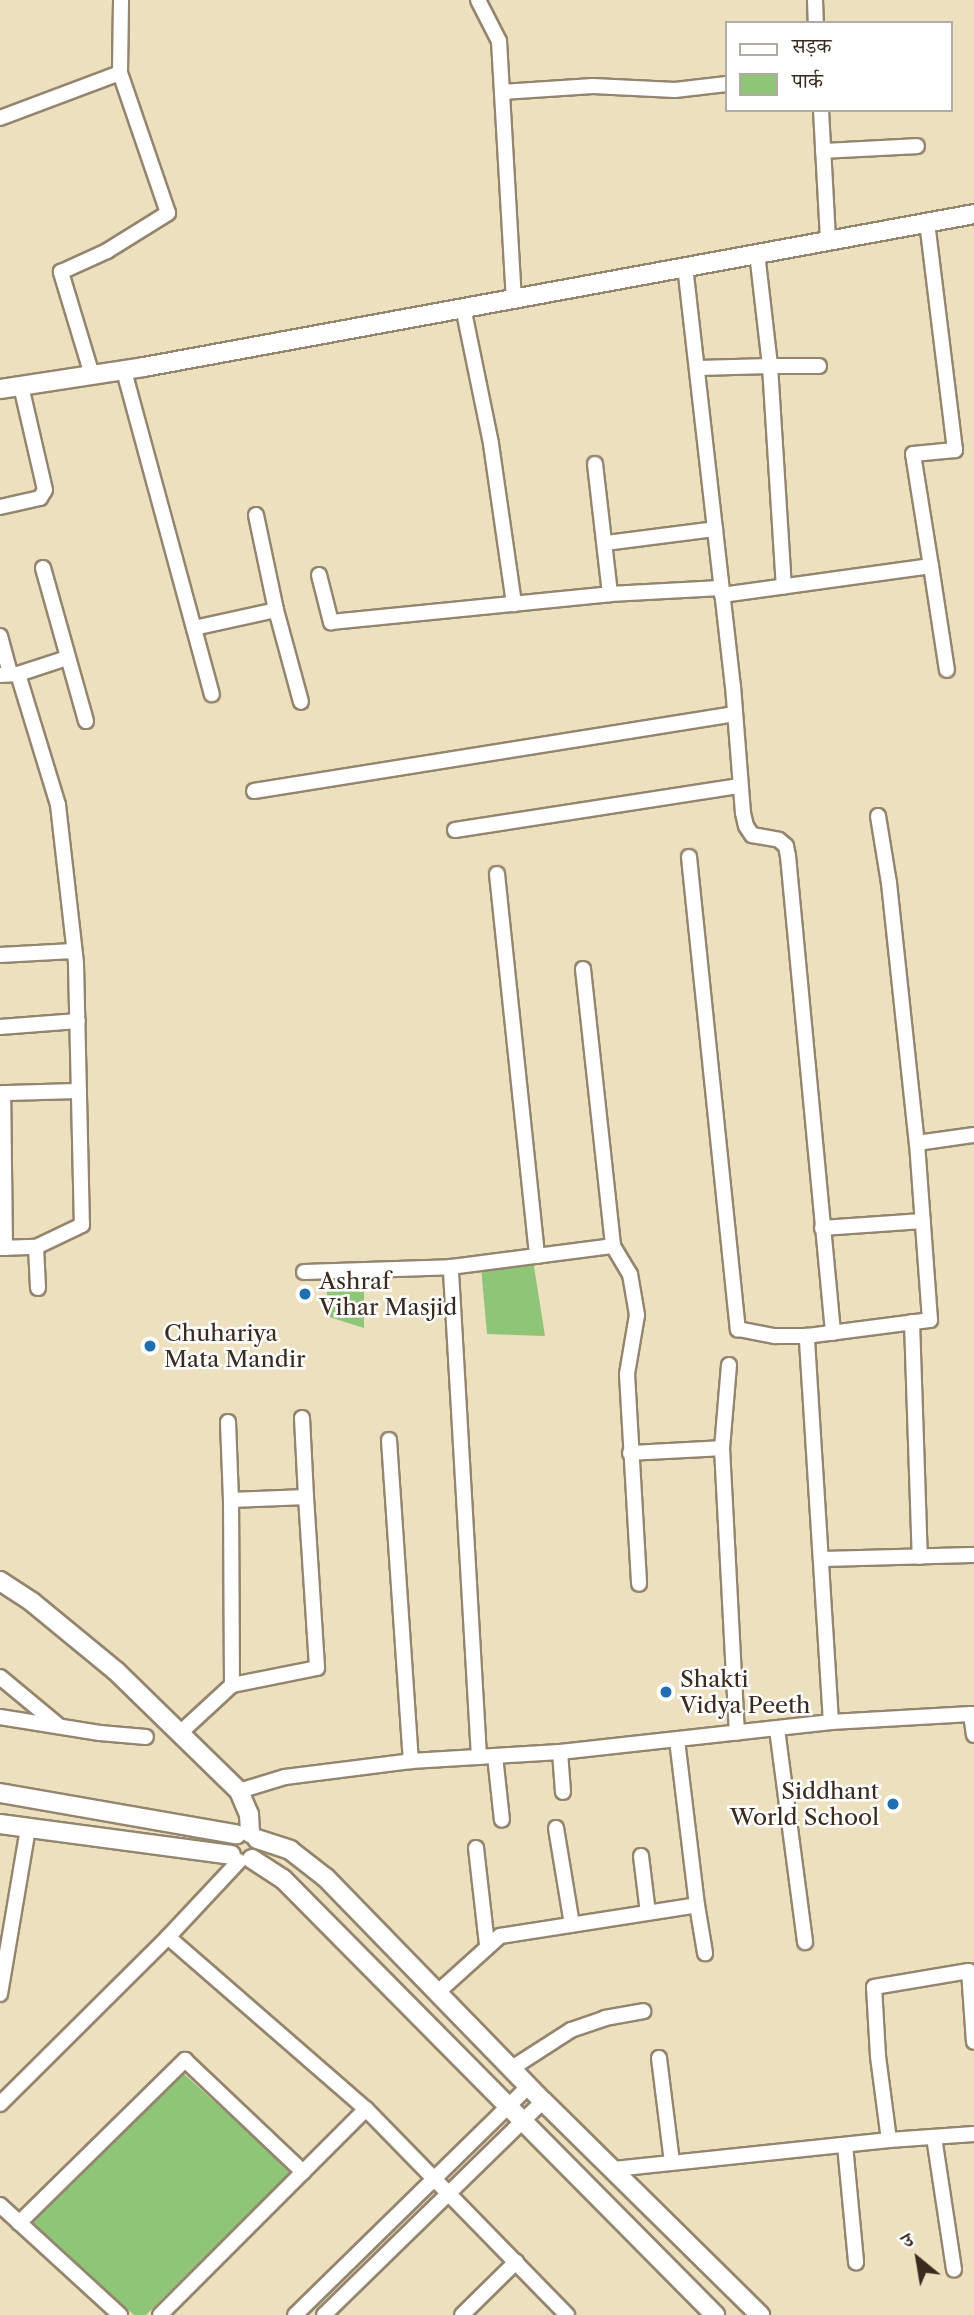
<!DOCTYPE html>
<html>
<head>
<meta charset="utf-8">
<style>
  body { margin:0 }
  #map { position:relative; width:974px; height:2315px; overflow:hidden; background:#ede0bf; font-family:"Libre Caslon Text","Noto Serif Devanagari",serif }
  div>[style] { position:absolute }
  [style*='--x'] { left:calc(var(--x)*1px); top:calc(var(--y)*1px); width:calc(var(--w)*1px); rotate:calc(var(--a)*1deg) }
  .green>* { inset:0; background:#8ec577 }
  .roads { filter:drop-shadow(2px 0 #94856e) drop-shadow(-2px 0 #94856e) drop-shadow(0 2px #94856e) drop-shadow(0 -2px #94856e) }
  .minor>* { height:14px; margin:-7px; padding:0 7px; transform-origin:7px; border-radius:7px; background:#fff }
  .tertiary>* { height:18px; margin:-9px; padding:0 9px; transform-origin:9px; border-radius:9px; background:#fff }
  .dots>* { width:19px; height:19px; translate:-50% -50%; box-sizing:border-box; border:4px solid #fff; border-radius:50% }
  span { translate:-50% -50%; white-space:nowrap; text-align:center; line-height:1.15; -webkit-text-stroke:5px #fff; paint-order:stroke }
  .poi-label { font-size:23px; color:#3b2a1e }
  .left { translate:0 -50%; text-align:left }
  .right { translate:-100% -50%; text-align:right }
  .legend { position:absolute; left:725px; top:21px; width:228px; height:91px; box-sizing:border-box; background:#fff; border:2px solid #b1aaa5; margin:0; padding:9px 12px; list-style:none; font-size:21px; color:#3b2a1e }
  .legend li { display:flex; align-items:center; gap:14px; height:35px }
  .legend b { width:35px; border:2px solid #b1aaa5 }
  .north { position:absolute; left:883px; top:2224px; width:70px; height:70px; -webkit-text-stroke:5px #fff; paint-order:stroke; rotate:330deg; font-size:19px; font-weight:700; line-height:28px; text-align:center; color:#3b2a1e }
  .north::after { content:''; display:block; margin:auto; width:24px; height:32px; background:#3b2a1e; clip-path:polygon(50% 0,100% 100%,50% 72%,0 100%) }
</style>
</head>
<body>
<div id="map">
  <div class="green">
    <i style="clip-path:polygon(533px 1260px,545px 1336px,487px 1334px,481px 1267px)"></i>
    <i style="clip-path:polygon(328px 1275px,364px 1276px,364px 1328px,326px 1316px)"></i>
    <i style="clip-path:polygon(184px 2074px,291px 2171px,146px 2315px,134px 2315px,31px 2222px)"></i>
  </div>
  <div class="roads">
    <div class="minor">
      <i style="--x:478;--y:0;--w:46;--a:62.9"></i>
      <i style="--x:499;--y:41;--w:257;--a:86.7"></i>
      <i style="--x:815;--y:0;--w:23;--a:88"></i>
      <i style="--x:502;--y:92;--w:91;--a:-3.8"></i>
      <i style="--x:593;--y:86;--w:82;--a:2.8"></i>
      <i style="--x:675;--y:90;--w:52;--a:-6.6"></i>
      <i style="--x:821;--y:110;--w:130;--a:86.9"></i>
      <i style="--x:0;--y:118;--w:128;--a:-20.6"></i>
      <i style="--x:120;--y:73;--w:73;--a:-89.2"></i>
      <i style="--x:823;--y:151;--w:94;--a:-3"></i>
      <i style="--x:927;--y:222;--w:230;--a:83"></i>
      <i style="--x:955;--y:450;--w:42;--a:174.6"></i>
      <i style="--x:913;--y:454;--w:113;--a:80.9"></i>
      <i style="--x:757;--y:253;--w:114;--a:83.4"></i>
      <i style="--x:770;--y:366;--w:49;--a:0"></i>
      <i style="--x:685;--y:266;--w:423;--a:83.5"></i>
      <i style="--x:733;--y:686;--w:127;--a:85.5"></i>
      <i style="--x:743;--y:813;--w:13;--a:77"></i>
      <i style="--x:746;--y:826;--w:11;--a:56"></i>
      <i style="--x:752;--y:835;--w:27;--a:10"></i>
      <i style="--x:779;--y:840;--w:9;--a:41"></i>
      <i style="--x:786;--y:846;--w:10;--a:79"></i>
      <i style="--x:788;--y:856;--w:479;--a:84.6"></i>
      <i style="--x:463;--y:307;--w:140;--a:78.4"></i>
      <i style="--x:491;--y:444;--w:162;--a:81.8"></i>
      <i style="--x:698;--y:368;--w:72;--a:-1.6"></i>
      <i style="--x:770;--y:366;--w:221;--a:86.4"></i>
      <i style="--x:124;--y:371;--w:335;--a:74.8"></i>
      <i style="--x:92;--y:375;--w:108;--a:-106.8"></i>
      <i style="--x:61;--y:272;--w:51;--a:-24.5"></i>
      <i style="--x:107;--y:251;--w:72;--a:-31.9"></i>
      <i style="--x:168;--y:213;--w:148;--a:-108.9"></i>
      <i style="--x:595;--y:464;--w:131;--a:83.4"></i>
      <i style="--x:0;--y:507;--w:41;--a:-12.7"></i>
      <i style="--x:40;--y:498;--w:9;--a:-58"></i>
      <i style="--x:45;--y:490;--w:107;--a:-103"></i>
      <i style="--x:606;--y:543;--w:110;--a:-7.3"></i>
      <i style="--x:43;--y:568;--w:159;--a:74.3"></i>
      <i style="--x:319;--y:575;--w:49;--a:75.7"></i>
      <i style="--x:331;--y:622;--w:280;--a:-5.7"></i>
      <i style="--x:610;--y:594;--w:111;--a:-3.1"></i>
      <i style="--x:722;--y:595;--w:211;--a:-7.9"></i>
      <i style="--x:931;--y:566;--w:105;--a:81.3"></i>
      <i style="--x:276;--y:610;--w:95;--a:74.8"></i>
      <i style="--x:194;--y:628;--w:84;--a:-12.4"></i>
      <i style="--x:276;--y:610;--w:97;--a:-101.9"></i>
      <i style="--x:0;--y:636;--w:39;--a:75"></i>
      <i style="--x:18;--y:674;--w:52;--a:-18.1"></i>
      <i style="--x:0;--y:675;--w:18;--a:-3"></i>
      <i style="--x:18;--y:674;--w:137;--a:73"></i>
      <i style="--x:58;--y:805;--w:160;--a:83.5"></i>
      <i style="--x:76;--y:964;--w:261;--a:88.7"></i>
      <i style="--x:82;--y:1225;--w:51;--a:154.4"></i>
      <i style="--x:254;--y:791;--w:487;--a:-9.1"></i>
      <i style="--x:878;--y:816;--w:68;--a:80.7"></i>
      <i style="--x:889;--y:883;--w:262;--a:83.9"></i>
      <i style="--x:455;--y:830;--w:288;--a:-8.8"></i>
      <i style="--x:689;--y:857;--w:475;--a:84.1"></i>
      <i style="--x:738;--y:1329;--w:38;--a:11"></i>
      <i style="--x:775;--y:1336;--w:32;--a:0"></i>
      <i style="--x:497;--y:874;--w:384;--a:84"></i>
      <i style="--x:0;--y:955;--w:73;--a:-3.1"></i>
      <i style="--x:583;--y:969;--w:279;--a:83.8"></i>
      <i style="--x:613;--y:1246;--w:33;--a:59"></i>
      <i style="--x:630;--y:1274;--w:42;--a:80.3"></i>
      <i style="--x:637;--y:1315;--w:60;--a:99.6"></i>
      <i style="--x:627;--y:1374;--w:210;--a:86.7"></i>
      <i style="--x:0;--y:1027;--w:78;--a:-4.4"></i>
      <i style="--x:822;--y:1228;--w:101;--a:-4"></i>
      <i style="--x:0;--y:1248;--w:36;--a:-2"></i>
      <i style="--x:36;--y:1247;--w:41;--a:87.2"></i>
      <i style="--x:5;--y:1248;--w:155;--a:-90.7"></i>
      <i style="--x:3;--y:1093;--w:76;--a:-1.5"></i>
      <i style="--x:304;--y:1272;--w:147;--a:-1.9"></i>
      <i style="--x:912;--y:1322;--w:235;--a:88.1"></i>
      <i style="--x:729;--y:1365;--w:83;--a:94.8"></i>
      <i style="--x:722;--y:1448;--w:285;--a:87"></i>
      <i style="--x:302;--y:1418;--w:79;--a:87.1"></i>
      <i style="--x:228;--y:1422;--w:78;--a:87.8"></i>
      <i style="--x:389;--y:1440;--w:322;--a:86.1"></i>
      <i style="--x:630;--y:1453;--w:92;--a:-3.1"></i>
      <i style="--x:821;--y:1559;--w:153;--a:-1.5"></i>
      <i style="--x:0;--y:1677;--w:75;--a:39.6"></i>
      <i style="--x:0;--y:1717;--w:101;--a:9.1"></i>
      <i style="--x:100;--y:1733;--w:46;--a:5"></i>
      <i style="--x:831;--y:1722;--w:140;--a:-3.3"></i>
      <i style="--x:971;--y:1714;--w:21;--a:82"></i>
      <i style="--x:777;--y:1729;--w:215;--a:82.5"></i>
      <i style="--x:180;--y:1733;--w:71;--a:-42.7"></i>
      <i style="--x:232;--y:1685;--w:185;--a:-90.3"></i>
      <i style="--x:231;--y:1500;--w:75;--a:-2.3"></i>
      <i style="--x:306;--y:1497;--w:171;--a:86.3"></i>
      <i style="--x:317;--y:1668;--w:87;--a:168.7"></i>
      <i style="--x:677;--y:1740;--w:166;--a:83.1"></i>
      <i style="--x:560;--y:1752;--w:40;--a:85.7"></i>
      <i style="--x:495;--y:1756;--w:64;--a:83.8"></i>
      <i style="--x:479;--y:1757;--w:491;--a:-93.3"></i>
      <i style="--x:451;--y:1267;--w:163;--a:-7.4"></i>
      <i style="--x:239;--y:1791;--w:48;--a:-16.9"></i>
      <i style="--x:285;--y:1777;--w:127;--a:-7.2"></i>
      <i style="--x:411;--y:1761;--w:149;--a:-3.5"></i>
      <i style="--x:560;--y:1752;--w:273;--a:-6.3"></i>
      <i style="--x:831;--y:1722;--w:387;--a:-93.6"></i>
      <i style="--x:807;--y:1336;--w:124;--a:-7.4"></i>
      <i style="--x:930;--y:1320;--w:177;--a:-94.2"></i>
      <i style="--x:917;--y:1143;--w:58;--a:-8"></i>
      <i style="--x:556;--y:1828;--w:98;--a:80.6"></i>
      <i style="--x:476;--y:1848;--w:98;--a:83.5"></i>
      <i style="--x:641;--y:1856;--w:57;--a:83"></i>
      <i style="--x:168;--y:1937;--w:262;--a:41"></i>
      <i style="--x:366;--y:2109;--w:288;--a:45.7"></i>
      <i style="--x:438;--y:1992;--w:84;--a:-42.1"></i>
      <i style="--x:500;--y:1936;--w:199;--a:-8.9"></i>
      <i style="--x:697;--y:1905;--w:49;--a:80.5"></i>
      <i style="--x:0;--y:1994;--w:167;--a:-80.4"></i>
      <i style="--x:659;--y:2058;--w:105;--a:82.9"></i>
      <i style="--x:512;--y:2068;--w:70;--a:-32.8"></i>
      <i style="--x:571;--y:2030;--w:36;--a:-19"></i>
      <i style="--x:605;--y:2018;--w:39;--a:-10"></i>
      <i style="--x:0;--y:2104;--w:237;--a:-44.8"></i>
      <i style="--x:168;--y:1937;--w:104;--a:-46.9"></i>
      <i style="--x:934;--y:2137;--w:134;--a:81.4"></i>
      <i style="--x:889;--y:2140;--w:85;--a:-4"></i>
      <i style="--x:845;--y:2145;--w:118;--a:84.6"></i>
      <i style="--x:614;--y:2169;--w:277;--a:-6"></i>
      <i style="--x:889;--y:2140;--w:85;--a:-97.5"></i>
      <i style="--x:878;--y:2056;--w:69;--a:-93.3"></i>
      <i style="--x:874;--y:1987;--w:96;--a:-9.6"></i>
      <i style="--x:969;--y:1971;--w:71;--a:86"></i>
      <i style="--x:0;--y:2205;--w:163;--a:42.5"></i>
      <i style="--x:19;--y:2223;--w:233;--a:-44.5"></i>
      <i style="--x:185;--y:2060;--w:163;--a:43.5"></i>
      <i style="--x:160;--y:2315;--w:291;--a:-45"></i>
      <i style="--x:295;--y:2315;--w:327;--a:-44.4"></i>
      <i style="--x:324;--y:2315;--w:306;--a:-44.3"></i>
      <i style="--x:462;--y:2315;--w:76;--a:-44.5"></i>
    </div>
    <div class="tertiary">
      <i style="--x:0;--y:389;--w:146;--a:-8.7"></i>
      <i style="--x:144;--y:367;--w:844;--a:-10.44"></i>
      <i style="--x:0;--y:1581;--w:38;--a:33"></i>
      <i style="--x:32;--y:1602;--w:109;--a:39.4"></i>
      <i style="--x:116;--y:1671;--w:172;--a:44.3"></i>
      <i style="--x:239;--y:1791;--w:25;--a:67"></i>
      <i style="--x:249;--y:1814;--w:19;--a:87"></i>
      <i style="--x:0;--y:1793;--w:240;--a:9.9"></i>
      <i style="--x:0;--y:1824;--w:233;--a:7.6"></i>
      <i style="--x:257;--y:1839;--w:35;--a:18"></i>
      <i style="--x:290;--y:1850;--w:46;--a:37.9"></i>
      <i style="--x:326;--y:1878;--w:311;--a:45.8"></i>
      <i style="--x:543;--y:2101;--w:305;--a:44.6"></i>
      <i style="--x:252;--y:1859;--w:37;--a:33"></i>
      <i style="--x:283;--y:1879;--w:614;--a:45.26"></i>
    </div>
  </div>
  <div class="dots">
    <i style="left:305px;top:1294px;background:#1f6fb2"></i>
    <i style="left:150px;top:1346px;background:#1f6fb2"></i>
    <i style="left:666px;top:1692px;background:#1f6fb2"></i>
    <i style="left:893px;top:1804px;background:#1f6fb2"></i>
  </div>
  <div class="poi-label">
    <span class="left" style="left:319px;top:1294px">Ashraf<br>Vihar Masjid</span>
    <span class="left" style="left:164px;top:1346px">Chuhariya<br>Mata Mandir</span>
    <span class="left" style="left:680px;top:1692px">Shakti<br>Vidya Peeth</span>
    <span class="right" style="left:879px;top:1804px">Siddhant<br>World School</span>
  </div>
  <ul class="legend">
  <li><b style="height:9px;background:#fff"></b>सड़क</li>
  <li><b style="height:19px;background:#8ec577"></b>पार्क</li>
  </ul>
  <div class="north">उ</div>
</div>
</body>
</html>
